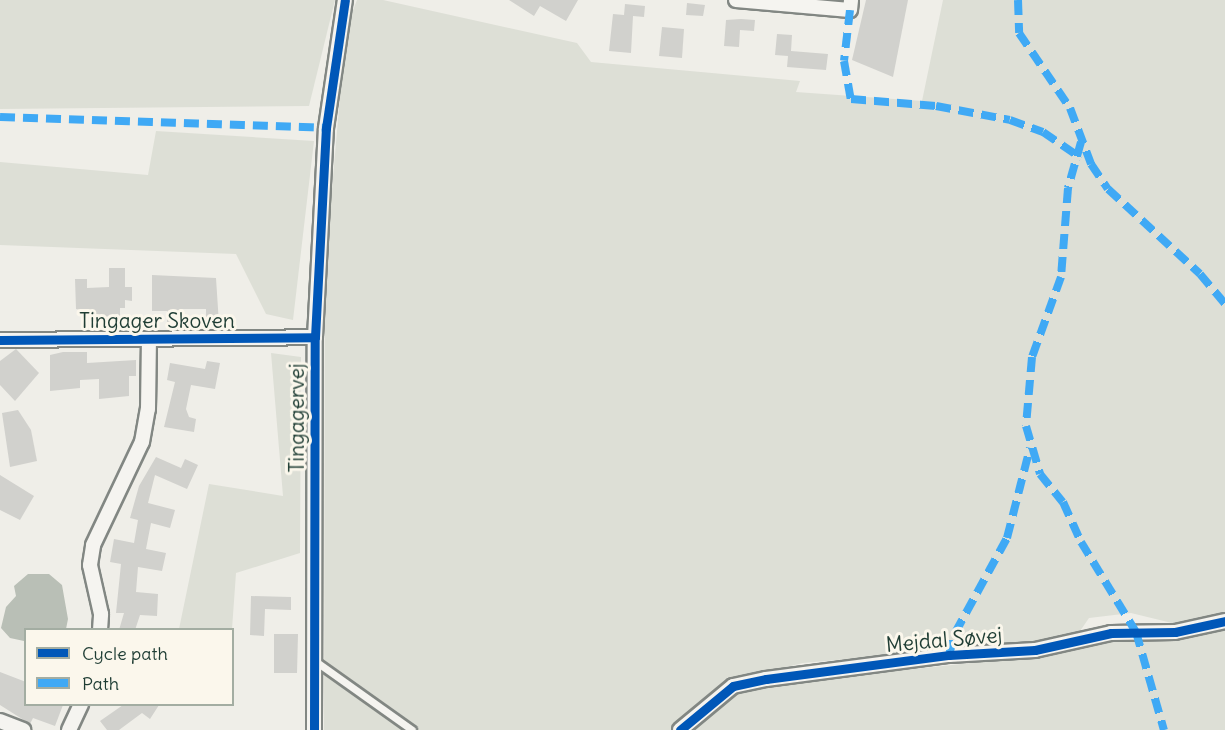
<!DOCTYPE html>
<html>
<head>
<meta charset="utf-8">
<style>
  body { margin:0 }
  #map { position:relative; width:1225px; height:730px; overflow:hidden; background:#efeee8; font-family:Delius,sans-serif }
  div>[style] { position:absolute }
  [style*='--x'] { left:calc(var(--x)*1px); top:calc(var(--y)*1px); width:calc(var(--w)*1px); rotate:calc(var(--a)*1deg) }
  .green>* { inset:0; background:#dddfd6 }
  .water>* { inset:0; background:#b9bfb6 }
  .building>* { inset:0; background:#d1d1cd }
  .roads { filter:drop-shadow(2px 0 #828783) drop-shadow(-2px 0 #828783) drop-shadow(0 2px #828783) drop-shadow(0 -2px #828783) }
  .lane>* { height:7px; margin:-3.5px; padding:0 3.5px; transform-origin:3.5px; border-radius:3.5px; background:#f5f4f0 }
  .street>* { height:14px; margin:-7px; padding:0 7px; transform-origin:7px; border-radius:7px; background:#f5f4f0 }
  .quiet>* { height:8px; margin-top:-4px; transform-origin:0; background:repeating-linear-gradient(90deg,#3fa9f5 0 15px,transparent 0 23px) }
  .cycleway>* { height:9px; margin:-4.5px; padding:0 4.5px; transform-origin:4.5px; border-radius:4.5px; background:#0057b8 }
  span { translate:-50% -50%; white-space:nowrap; text-align:center; line-height:1.15; -webkit-text-stroke:6px #fbf7ec; paint-order:stroke }
  .street-label { font-size:21px; color:#1f3d34 }
  .legend { position:absolute; left:24px; top:628px; width:210px; height:78px; box-sizing:border-box; background:#fbf7ec; border:2px solid #a3ada2; margin:0; padding:8px 10px; list-style:none; font-size:18px; color:#1f3d34 }
  .legend li { display:flex; align-items:center; gap:12px; height:30px }
  .legend b { width:30px; border:2px solid #a3ada2 }
</style>
</head>
<body>
<div id="map">
  <div class="green">
    <i style="clip-path:polygon(0 0,335px 0,309px 106px,0 109px)"></i>
    <i style="clip-path:polygon(357px 0,383px 0,577px 43px,591px 62px,800px 81px,796px 92px,922px 101px,943px 0,1225px 0,1225px 614px,1176px 624px,1131px 613px,1089px 618px,1078px 634px,1038px 642px,803px 663px,731px 680px,672px 730px,324px 730px,325px 269px,346px 28px)"></i>
    <i style="clip-path:polygon(156px 131px,314px 141px,293px 320px,266px 314px,236px 254px,0 245px,0 162px,148px 175px)"></i>
    <i style="clip-path:polygon(271px 353px,301px 357px,300px 553px,236px 573px,232px 629px,179px 629px,209px 484px,283px 496px)"></i>
    <i style="clip-path:polygon(1225px 626px,1225px 730px,691px 730px,724px 699px,754px 686px,980px 662px,1106px 638px)"></i>
  </div>
  <div class="water">
    <i style="clip-path:polygon(28px 574px,49px 574px,62px 585px,68px 619px,66px 629px,26px 630px,24px 641px,10px 638px,1px 628px,6px 607px,16px 596px,14px 586px)"></i>
  </div>
  <div class="building">
    <i style="clip-path:polygon(509px 0,578px 0,566px 21px,540px 6px,534px 16px)"></i>
    <i style="clip-path:polygon(866px 0,908px 0,893px 77px,852px 60px)"></i>
    <i style="clip-path:polygon(687px 3px,705px 5px,703px 16px,686px 15px)"></i>
    <i style="clip-path:polygon(625px 4px,645px 6px,644px 17px,633px 16px,631px 53px,609px 51px,613px 14px,624px 15px)"></i>
    <i style="clip-path:polygon(741px 19px,755px 20px,754px 31px,740px 30px,739px 47px,724px 46px,726px 20px)"></i>
    <i style="clip-path:polygon(662px 27px,684px 29px,682px 58px,659px 56px)"></i>
    <i style="clip-path:polygon(777px 34px,792px 35px,791px 51px,828px 54px,826px 70px,787px 67px,788px 56px,775px 55px)"></i>
    <i style="clip-path:polygon(109px 268px,125px 268px,125px 287px,132px 287px,132px 301px,125px 300px,125px 308px,120px 308px,120px 320px,91px 325px,90px 312px,76px 309px,75px 279px,87px 279px,87px 288px,109px 287px)"></i>
    <i style="clip-path:polygon(152px 275px,216px 278px,219px 324px,206px 324px,206px 309px,180px 309px,180px 322px,167px 322px,167px 311px,152px 311px)"></i>
    <i style="clip-path:polygon(16px 349px,39px 373px,15px 401px,0 385px,0 361px)"></i>
    <i style="clip-path:polygon(63px 352px,87px 352px,87px 363px,136px 360px,136px 376px,129px 376px,129px 396px,99px 399px,99px 379px,80px 380px,80px 388px,50px 391px,50px 355px)"></i>
    <i style="clip-path:polygon(207px 361px,220px 363px,215px 389px,191px 385px,186px 409px,189px 417px,196px 419px,194px 432px,164px 427px,175px 382px,167px 380px,170px 363px,205px 369px)"></i>
    <i style="clip-path:polygon(18px 410px,31px 430px,37px 461px,10px 467px,2px 413px)"></i>
    <i style="clip-path:polygon(156px 457px,181px 468px,185px 459px,198px 465px,187px 489px,155px 475px,148px 503px,175px 510px,170px 528px,151px 523px,146px 549px,166px 553px,162px 571px,138px 567px,136px 592px,158px 594px,157px 616px,140px 615px,135px 630px,119px 630px,124px 613px,116px 613px,121px 564px,110px 562px,114px 539px,134px 543px,138px 520px,130px 518px,139px 486px)"></i>
    <i style="clip-path:polygon(0 475px,34px 496px,20px 520px,0 510px)"></i>
    <i style="clip-path:polygon(251px 596px,291px 597px,291px 610px,265px 609px,264px 636px,250px 635px)"></i>
    <i style="clip-path:polygon(274px 634px,298px 634px,297px 673px,274px 673px)"></i>
    <i style="clip-path:polygon(0 672px,26px 682px,26px 705px,63px 705px,55px 726px,33px 718px,30px 724px,0 705px)"></i>
    <i style="clip-path:polygon(123px 705px,159px 705px,150px 719px,142px 713px,119px 730px,107px 730px,100px 721px)"></i>
  </div>
  <div class="roads">
    <div class="lane">
      <i style="--x:315;--y:661;--w:119;--a:35.4"></i>
    </div>
    <div class="street">
      <i style="--x:736;--y:0;--w:114;--a:5"></i>
      <i style="--x:850;--y:10;--w:10;--a:-84"></i>
      <i style="--x:0;--y:340;--w:315;--a:-0.5"></i>
      <i style="--x:100;--y:630;--w:16;--a:-86"></i>
      <i style="--x:101;--y:614;--w:50;--a:-102.7"></i>
      <i style="--x:90;--y:565;--w:20;--a:-81"></i>
      <i style="--x:93;--y:545;--w:114;--a:-64.6"></i>
      <i style="--x:142;--y:442;--w:34;--a:-80"></i>
      <i style="--x:148;--y:409;--w:70;--a:-89.2"></i>
      <i style="--x:0;--y:721;--w:25;--a:21"></i>
      <i style="--x:69;--y:730;--w:29;--a:-65"></i>
      <i style="--x:314;--y:730;--w:393;--a:-89.9"></i>
      <i style="--x:315;--y:337;--w:209;--a:-87"></i>
      <i style="--x:326;--y:128;--w:129;--a:-81.6"></i>
      <i style="--x:680;--y:730;--w:69;--a:-39.7"></i>
      <i style="--x:733;--y:686;--w:34;--a:-12"></i>
      <i style="--x:766;--y:679;--w:185;--a:-7.5"></i>
      <i style="--x:949;--y:655;--w:86;--a:-3.3"></i>
      <i style="--x:1035;--y:650;--w:78;--a:-12.6"></i>
      <i style="--x:1111;--y:633;--w:64;--a:-0.9"></i>
      <i style="--x:1175;--y:632;--w:51;--a:-12.4"></i>
    </div>
  </div>
  <div class="quiet">
    <i style="--x:1018;--y:0;--w:33;--a:88"></i>
    <i style="--x:1019;--y:33;--w:91;--a:55.8"></i>
    <i style="--x:1070;--y:108;--w:60;--a:69.4"></i>
    <i style="--x:1091;--y:164;--w:30;--a:56"></i>
    <i style="--x:1108;--y:189;--w:125;--a:42.7"></i>
    <i style="--x:1200;--y:274;--w:39;--a:50"></i>
    <i style="--x:850;--y:10;--w:51;--a:96.7"></i>
    <i style="--x:844;--y:61;--w:39;--a:80"></i>
    <i style="--x:851;--y:99;--w:85;--a:4.7"></i>
    <i style="--x:936;--y:106;--w:75;--a:10.7"></i>
    <i style="--x:1010;--y:120;--w:35;--a:20"></i>
    <i style="--x:1043;--y:132;--w:46;--a:34.4"></i>
    <i style="--x:0;--y:117;--w:326;--a:1.9"></i>
    <i style="--x:1081;--y:142;--w:48;--a:105.8"></i>
    <i style="--x:1068;--y:188;--w:89;--a:94.5"></i>
    <i style="--x:1061;--y:277;--w:85;--a:109.9"></i>
    <i style="--x:1032;--y:357;--w:69;--a:95"></i>
    <i style="--x:1026;--y:426;--w:50;--a:73.7"></i>
    <i style="--x:1040;--y:474;--w:36;--a:51"></i>
    <i style="--x:1063;--y:502;--w:44;--a:65.8"></i>
    <i style="--x:1081;--y:542;--w:105;--a:58.6"></i>
    <i style="--x:1136;--y:632;--w:102;--a:74.1"></i>
    <i style="--x:949;--y:655;--w:23;--a:-75"></i>
    <i style="--x:955;--y:633;--w:108;--a:-61.3"></i>
    <i style="--x:1007;--y:538;--w:93;--a:-75.7"></i>
  </div>
  <div class="cycleway">
    <i style="--x:0;--y:340;--w:315;--a:-0.5"></i>
    <i style="--x:314;--y:730;--w:393;--a:-89.9"></i>
    <i style="--x:315;--y:337;--w:209;--a:-87"></i>
    <i style="--x:326;--y:128;--w:129;--a:-81.6"></i>
    <i style="--x:680;--y:730;--w:69;--a:-39.7"></i>
    <i style="--x:733;--y:686;--w:34;--a:-12"></i>
    <i style="--x:766;--y:679;--w:185;--a:-7.5"></i>
    <i style="--x:949;--y:655;--w:86;--a:-3.3"></i>
    <i style="--x:1035;--y:650;--w:78;--a:-12.6"></i>
    <i style="--x:1111;--y:633;--w:64;--a:-0.9"></i>
    <i style="--x:1175;--y:632;--w:51;--a:-12.4"></i>
  </div>
  <div class="street-label">
    <span style="left:157px;top:321px">Tingager Skoven</span>
    <span style="left:297px;top:418px;rotate:-90deg">Tingagervej</span>
    <span style="left:944px;top:640px;rotate:-5deg">Mejdal Søvej</span>
  </div>
  <ul class="legend">
  <li><b style="height:8px;background:#0057b8"></b>Cycle path</li>
  <li><b style="height:8px;background:#3fa9f5"></b>Path</li>
  </ul>
</div>
</body>
</html>
